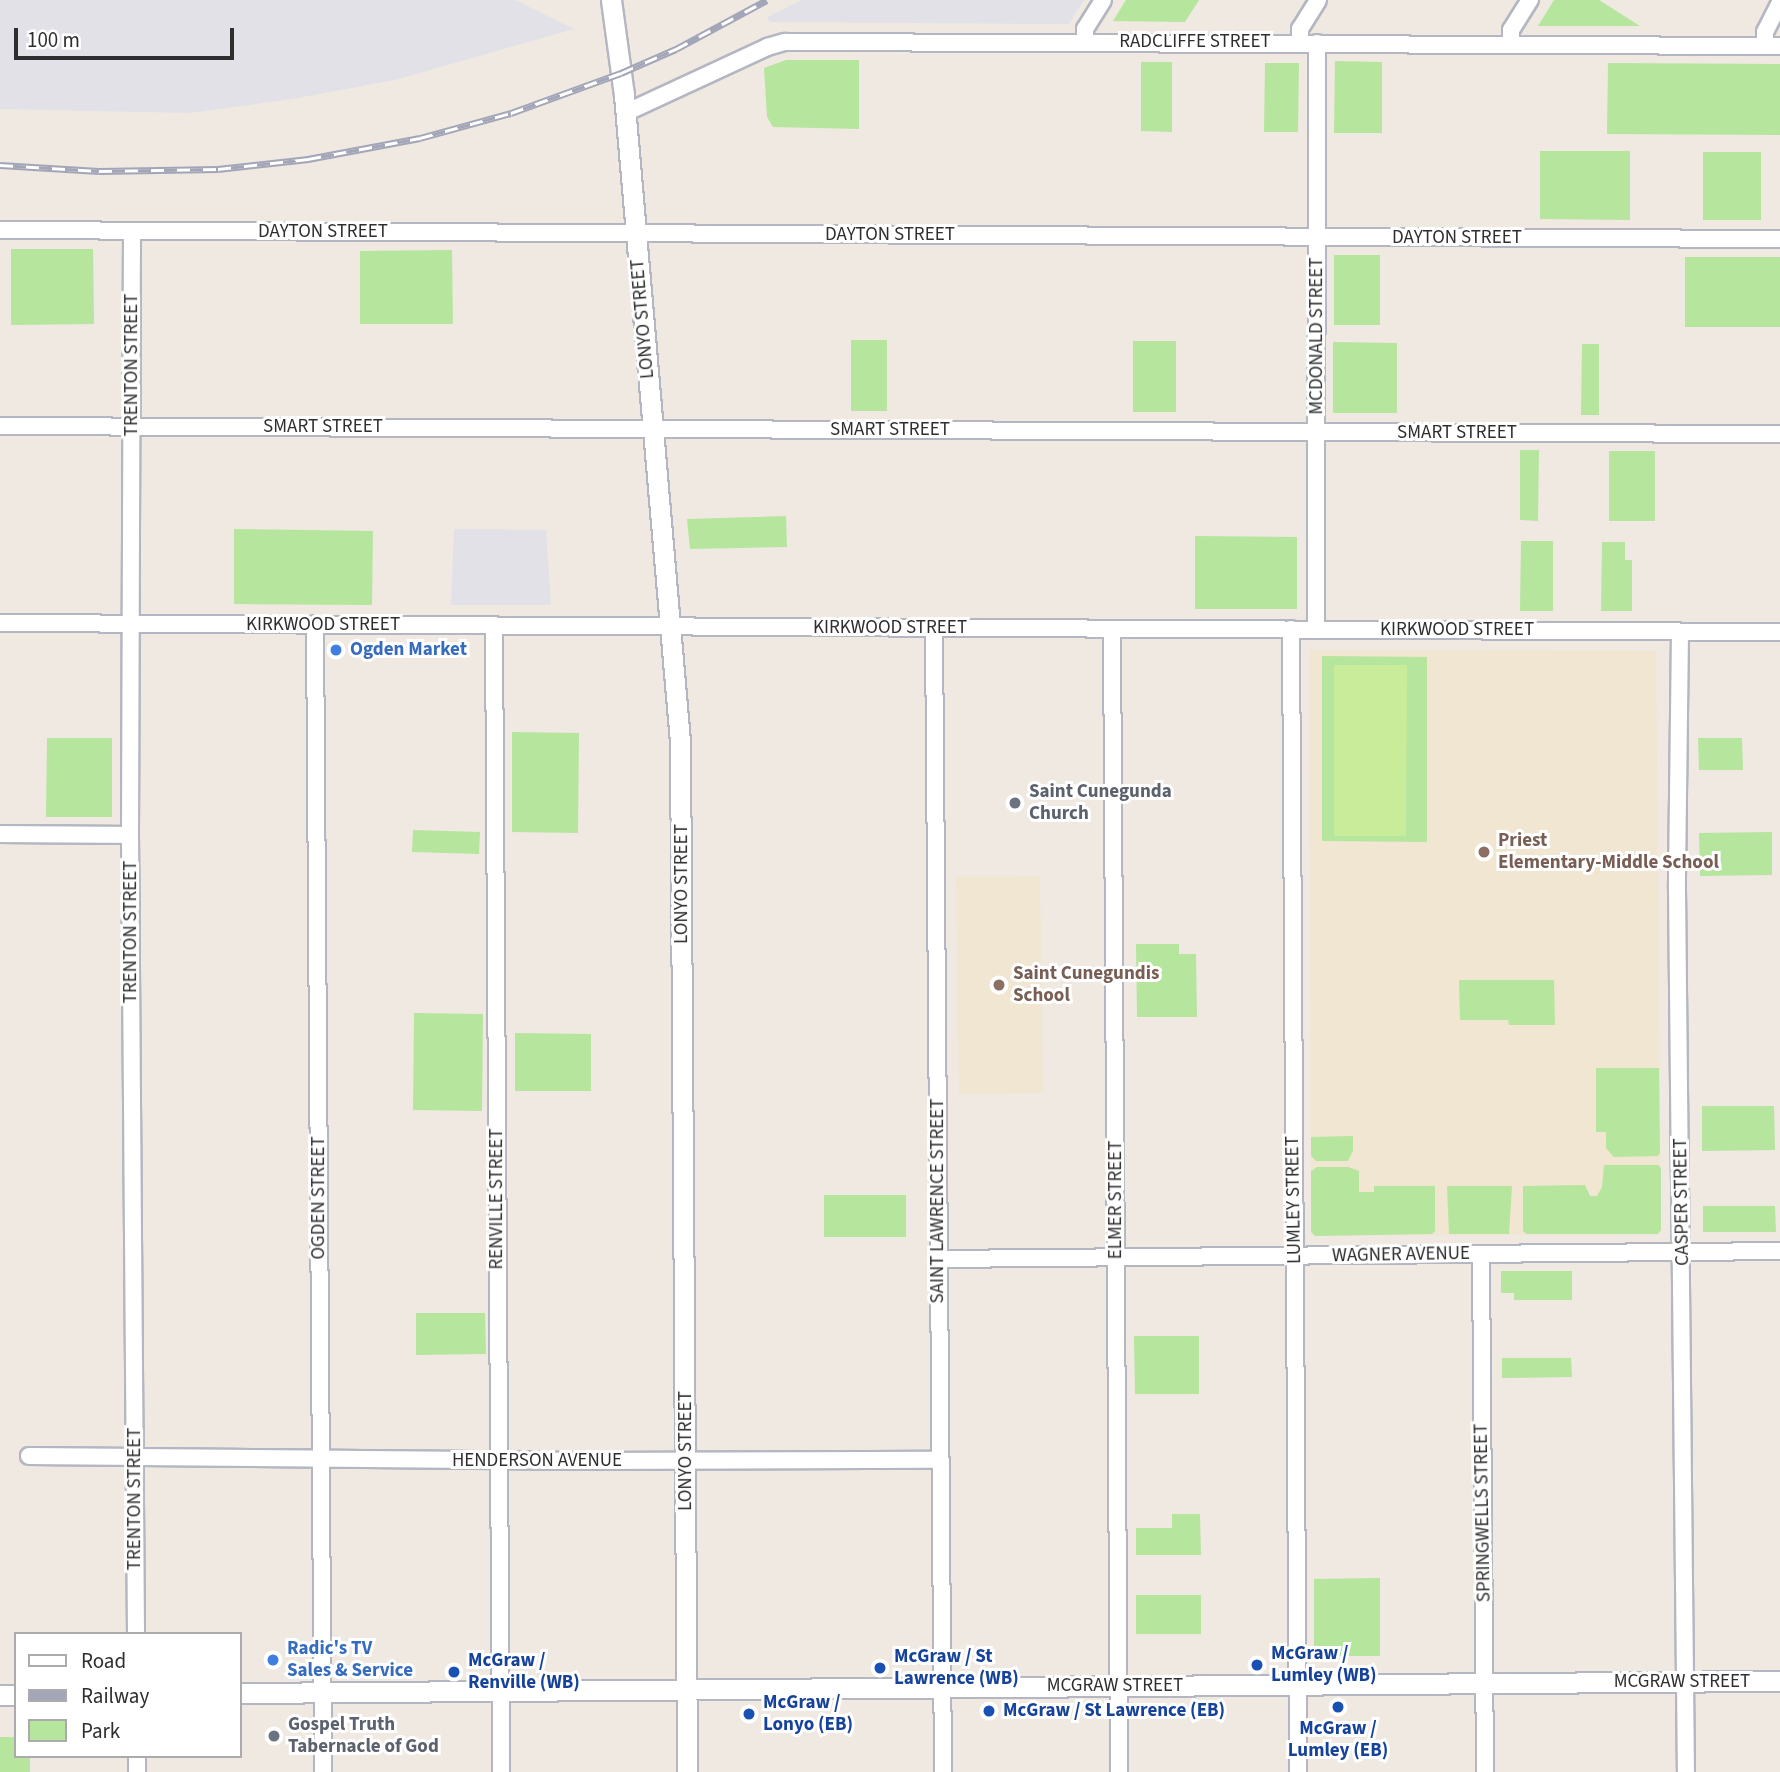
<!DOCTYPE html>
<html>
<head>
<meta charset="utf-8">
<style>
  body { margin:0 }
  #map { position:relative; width:1780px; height:1772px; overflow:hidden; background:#efe9e1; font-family:"Source Sans 3",sans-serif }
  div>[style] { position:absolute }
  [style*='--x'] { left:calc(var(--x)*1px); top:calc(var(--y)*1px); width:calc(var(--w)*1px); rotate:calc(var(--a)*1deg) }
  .industrial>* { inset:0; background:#e3e1e8 }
  .education>* { inset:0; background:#f0e6d1 }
  .green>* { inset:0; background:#b6e59e }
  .pitch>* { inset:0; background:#c9ec9a }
  .roads { filter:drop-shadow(2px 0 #b4b7c1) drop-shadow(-2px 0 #b4b7c1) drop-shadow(0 2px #b4b7c1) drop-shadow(0 -2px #b4b7c1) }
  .minor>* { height:16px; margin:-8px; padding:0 8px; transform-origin:8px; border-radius:8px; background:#fff }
  .tertiary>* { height:19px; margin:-9.5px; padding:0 9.5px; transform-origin:9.5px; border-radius:9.5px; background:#fff }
  .rail>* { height:7px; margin-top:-3.5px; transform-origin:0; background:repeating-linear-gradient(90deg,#fff 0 13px,#a3a6b8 0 26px); box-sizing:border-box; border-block:2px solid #a3a6b8 }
  .dots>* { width:19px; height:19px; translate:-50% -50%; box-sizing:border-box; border:4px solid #fff; border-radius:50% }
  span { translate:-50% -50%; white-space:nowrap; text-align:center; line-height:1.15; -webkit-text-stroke:6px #fff; paint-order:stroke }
  .street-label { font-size:19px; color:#2e2e2e }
  .shop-label { font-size:19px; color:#366cbe; font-weight:700 }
  .left { translate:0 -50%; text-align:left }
  .worship-label { font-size:19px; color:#5b616d; font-weight:700 }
  .education-label { font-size:19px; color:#785e54; font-weight:700 }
  .transit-label { font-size:19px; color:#164399; font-weight:700 }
  .legend { position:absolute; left:14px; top:1632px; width:228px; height:126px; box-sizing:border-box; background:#fff; border:2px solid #ababab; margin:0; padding:9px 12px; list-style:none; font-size:21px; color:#2e2e2e }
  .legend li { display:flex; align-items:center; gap:14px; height:35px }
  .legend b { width:35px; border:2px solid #ababab }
  .scale { position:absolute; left:14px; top:28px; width:220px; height:32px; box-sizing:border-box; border:4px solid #2e2e2e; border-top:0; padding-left:9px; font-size:21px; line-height:24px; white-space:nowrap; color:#2e2e2e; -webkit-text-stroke:5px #fff; paint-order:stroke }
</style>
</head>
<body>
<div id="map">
  <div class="industrial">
    <i style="clip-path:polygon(0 0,515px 0,574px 29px,395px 80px,292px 99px,190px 113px,0 109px)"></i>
    <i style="clip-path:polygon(801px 0,1084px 0,1069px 24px,770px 22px,767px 17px)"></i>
    <i style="clip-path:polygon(454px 529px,546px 530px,551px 605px,451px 605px)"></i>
  </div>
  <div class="education">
    <i style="clip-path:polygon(1310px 650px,1656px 651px,1661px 1230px,1658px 1234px,1315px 1236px,1311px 1232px)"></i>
    <i style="clip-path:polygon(1040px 876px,1043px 1093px,959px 1094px,956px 877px)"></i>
  </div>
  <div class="green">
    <i style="clip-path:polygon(1126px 0,1199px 0,1185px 22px,1113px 21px)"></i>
    <i style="clip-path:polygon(1554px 0,1599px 0,1640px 26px,1538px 26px)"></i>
    <i style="clip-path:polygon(786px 60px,859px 60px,859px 129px,773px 127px,767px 117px,764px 68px)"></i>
    <i style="clip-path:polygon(1335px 61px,1382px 62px,1382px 133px,1334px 133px)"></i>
    <i style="clip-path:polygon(1141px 62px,1172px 62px,1172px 132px,1141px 131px)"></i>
    <i style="clip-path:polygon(1265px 63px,1299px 63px,1298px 132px,1264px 132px)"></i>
    <i style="clip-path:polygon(1608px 63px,1780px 64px,1780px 135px,1607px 134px)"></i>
    <i style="clip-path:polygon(1540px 151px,1630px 151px,1630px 220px,1540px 219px)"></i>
    <i style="clip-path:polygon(1703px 152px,1761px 152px,1761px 220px,1703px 220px)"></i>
    <i style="clip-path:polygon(11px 249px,93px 249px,94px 324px,11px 325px)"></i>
    <i style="clip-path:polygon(452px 250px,453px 324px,360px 324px,360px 251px)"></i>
    <i style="clip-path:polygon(1334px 255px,1380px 255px,1380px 325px,1334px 325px)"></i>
    <i style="clip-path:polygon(1685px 257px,1780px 257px,1780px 327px,1685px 327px)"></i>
    <i style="clip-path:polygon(851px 340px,887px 340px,887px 411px,851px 411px)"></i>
    <i style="clip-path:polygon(1133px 341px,1176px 341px,1176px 412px,1133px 412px)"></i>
    <i style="clip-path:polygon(1333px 342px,1397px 343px,1397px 413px,1333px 413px)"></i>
    <i style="clip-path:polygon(1582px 344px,1599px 344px,1599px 415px,1581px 415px)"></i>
    <i style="clip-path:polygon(1520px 450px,1539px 450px,1538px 521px,1520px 520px)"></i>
    <i style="clip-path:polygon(1609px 451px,1655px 451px,1655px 521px,1609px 521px)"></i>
    <i style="clip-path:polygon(786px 516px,787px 547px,690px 549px,687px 519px)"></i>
    <i style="clip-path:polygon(234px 529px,373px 531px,372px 605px,234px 604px)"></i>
    <i style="clip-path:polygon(1195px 536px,1297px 537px,1297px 609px,1195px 609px)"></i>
    <i style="clip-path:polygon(1521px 541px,1553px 541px,1553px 611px,1520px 611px)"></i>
    <i style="clip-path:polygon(1602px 542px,1625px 542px,1625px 560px,1632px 560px,1632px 611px,1601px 611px)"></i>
    <i style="clip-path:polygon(1322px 656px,1427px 657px,1427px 842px,1322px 841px)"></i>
    <i style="clip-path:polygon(512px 732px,579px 733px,578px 833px,512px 832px)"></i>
    <i style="clip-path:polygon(47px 738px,112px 738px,112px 817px,46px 817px)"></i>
    <i style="clip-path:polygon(1698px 738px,1742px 738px,1743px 770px,1699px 770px)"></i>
    <i style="clip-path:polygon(413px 830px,480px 832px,479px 854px,412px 852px)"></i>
    <i style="clip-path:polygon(1772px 832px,1772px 875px,1700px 876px,1699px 833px)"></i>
    <i style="clip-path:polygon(1136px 944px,1179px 944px,1179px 954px,1196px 954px,1197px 1017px,1137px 1017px)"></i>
    <i style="clip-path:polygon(1459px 980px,1554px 980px,1555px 1025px,1509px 1025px,1508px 1020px,1460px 1020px)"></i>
    <i style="clip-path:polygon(414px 1013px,483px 1014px,482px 1111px,413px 1110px)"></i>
    <i style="clip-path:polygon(515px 1033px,591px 1034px,591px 1091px,515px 1091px)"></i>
    <i style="clip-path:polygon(1596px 1068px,1659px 1068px,1660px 1153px,1658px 1156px,1614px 1157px,1606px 1148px,1606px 1132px,1596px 1132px)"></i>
    <i style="clip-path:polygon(1702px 1106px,1774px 1106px,1775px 1150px,1702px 1151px)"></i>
    <i style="clip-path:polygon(1353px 1136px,1353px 1151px,1348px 1161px,1316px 1161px,1311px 1156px,1311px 1137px)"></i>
    <i style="clip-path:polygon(1604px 1165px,1658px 1165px,1661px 1168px,1661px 1230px,1658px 1234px,1527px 1234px,1523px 1231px,1523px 1186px,1585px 1185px,1590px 1196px,1597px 1196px,1602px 1187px)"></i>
    <i style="clip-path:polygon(1317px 1167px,1348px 1167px,1359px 1171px,1359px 1192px,1374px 1192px,1374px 1186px,1435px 1186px,1435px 1231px,1432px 1234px,1315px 1236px,1311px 1232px,1311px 1171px)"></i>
    <i style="clip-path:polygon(1447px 1186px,1512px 1186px,1509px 1234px,1449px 1234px)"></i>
    <i style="clip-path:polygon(824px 1195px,906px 1195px,906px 1237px,824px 1237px)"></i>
    <i style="clip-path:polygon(1703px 1206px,1775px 1206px,1776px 1232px,1703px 1232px)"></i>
    <i style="clip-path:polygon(1501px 1271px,1572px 1271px,1572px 1300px,1514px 1300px,1514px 1293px,1501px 1293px)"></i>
    <i style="clip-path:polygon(416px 1313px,485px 1313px,486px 1354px,416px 1355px)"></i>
    <i style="clip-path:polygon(1134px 1336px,1199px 1336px,1199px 1394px,1135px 1394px)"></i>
    <i style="clip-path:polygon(1502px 1358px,1571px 1358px,1572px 1377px,1502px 1378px)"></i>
    <i style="clip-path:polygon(1172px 1514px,1200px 1514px,1201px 1555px,1136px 1555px,1136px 1528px,1172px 1528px)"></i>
    <i style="clip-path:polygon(1380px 1578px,1380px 1656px,1314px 1656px,1314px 1579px)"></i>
    <i style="clip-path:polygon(1136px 1595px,1201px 1595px,1201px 1634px,1136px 1634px)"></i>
    <i style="clip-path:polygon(0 1737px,16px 1737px,16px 1756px,30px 1756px,30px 1772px,0 1772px)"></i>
  </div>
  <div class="pitch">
    <i style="clip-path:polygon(1334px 665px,1407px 665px,1406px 836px,1334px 836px)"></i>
  </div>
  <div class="roads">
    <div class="minor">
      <i style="--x:1085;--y:41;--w:12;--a:-90"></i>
      <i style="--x:1085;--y:29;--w:34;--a:-58"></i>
      <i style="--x:1300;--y:43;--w:14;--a:-90"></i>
      <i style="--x:1300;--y:29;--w:34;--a:-58"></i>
      <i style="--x:1511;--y:44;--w:14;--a:-90"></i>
      <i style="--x:1511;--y:30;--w:36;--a:-58"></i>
      <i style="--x:1765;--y:46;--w:14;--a:-90"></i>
      <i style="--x:1765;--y:32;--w:34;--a:-63"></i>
      <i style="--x:625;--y:113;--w:157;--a:-24.9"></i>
      <i style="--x:767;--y:47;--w:19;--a:-16"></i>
      <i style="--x:785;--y:42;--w:995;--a:0.23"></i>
      <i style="--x:0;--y:230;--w:1780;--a:0.29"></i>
      <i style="--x:132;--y:231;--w:604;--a:90.19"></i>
      <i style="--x:130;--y:835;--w:799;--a:89.57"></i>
      <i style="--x:0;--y:426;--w:1780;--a:0.26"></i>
      <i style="--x:0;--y:623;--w:1780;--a:0.29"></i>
      <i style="--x:315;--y:624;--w:1148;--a:89.6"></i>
      <i style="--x:494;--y:625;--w:1147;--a:89.65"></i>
      <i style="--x:934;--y:629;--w:1143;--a:89.55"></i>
      <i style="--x:1112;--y:629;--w:1143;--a:89.65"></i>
      <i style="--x:1291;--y:629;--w:1143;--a:89.65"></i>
      <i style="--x:1316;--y:629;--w:586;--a:-89.9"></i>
      <i style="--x:1680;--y:632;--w:257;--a:90.7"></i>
      <i style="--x:1677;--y:889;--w:883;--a:89.42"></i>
      <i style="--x:0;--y:834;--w:130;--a:0.4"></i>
      <i style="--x:1481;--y:1254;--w:518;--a:89.56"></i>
      <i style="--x:938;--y:1259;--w:842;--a:-0.54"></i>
      <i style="--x:29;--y:1456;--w:560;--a:0.51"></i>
      <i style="--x:589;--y:1461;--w:350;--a:-0.2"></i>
      <i style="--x:137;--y:1756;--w:16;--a:90"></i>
    </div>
    <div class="tertiary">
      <i style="--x:611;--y:0;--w:96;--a:82.2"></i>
      <i style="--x:624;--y:95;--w:649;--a:85.05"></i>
      <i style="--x:680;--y:742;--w:1030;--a:89.61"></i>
      <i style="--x:240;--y:1693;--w:1540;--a:-0.45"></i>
      <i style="--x:0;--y:1695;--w:16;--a:0"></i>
    </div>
  </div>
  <div class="rail">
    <i style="--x:0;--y:165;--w:99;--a:3.5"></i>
    <i style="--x:99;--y:171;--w:119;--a:-1"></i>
    <i style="--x:218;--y:169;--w:91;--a:-6.3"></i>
    <i style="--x:308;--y:159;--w:114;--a:-10.6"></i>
    <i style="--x:420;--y:138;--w:94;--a:-15.4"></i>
    <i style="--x:511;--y:113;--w:117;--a:-20"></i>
    <i style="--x:621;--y:73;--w:60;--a:-23.6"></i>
    <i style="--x:676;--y:49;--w:103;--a:-28.3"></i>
  </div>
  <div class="dots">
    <i style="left:336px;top:650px;background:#3f7fe0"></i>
    <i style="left:1015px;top:803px;background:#6b7280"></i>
    <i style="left:1484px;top:852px;background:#8d6e63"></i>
    <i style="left:999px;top:985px;background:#8d6e63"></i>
    <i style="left:273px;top:1660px;background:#3f7fe0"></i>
    <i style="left:1257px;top:1665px;background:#1a4fb4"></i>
    <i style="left:880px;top:1668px;background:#1a4fb4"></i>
    <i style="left:454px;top:1672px;background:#1a4fb4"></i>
    <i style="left:1338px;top:1707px;background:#1a4fb4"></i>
    <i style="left:989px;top:1711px;background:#1a4fb4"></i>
    <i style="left:749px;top:1714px;background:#1a4fb4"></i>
    <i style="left:274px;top:1736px;background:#6b7280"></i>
  </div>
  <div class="street-label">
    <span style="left:1195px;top:42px">RADCLIFFE STREET</span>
    <span style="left:323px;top:232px">DAYTON STREET</span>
    <span style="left:890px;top:235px">DAYTON STREET</span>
    <span style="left:1457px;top:238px">DAYTON STREET</span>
    <span style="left:643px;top:319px;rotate:-95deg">LONYO STREET</span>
    <span style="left:1317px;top:336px;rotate:-90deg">MCDONALD STREET</span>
    <span style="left:132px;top:365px;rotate:-90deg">TRENTON STREET</span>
    <span style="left:323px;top:427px">SMART STREET</span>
    <span style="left:890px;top:430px">SMART STREET</span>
    <span style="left:1457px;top:433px">SMART STREET</span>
    <span style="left:323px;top:625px">KIRKWOOD STREET</span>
    <span style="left:890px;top:628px">KIRKWOOD STREET</span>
    <span style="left:1457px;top:630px">KIRKWOOD STREET</span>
    <span style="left:682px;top:884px;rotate:-90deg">LONYO STREET</span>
    <span style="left:131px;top:932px;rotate:-90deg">TRENTON STREET</span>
    <span style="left:319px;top:1198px;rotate:-90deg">OGDEN STREET</span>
    <span style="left:497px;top:1199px;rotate:-90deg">RENVILLE STREET</span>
    <span style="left:1116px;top:1200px;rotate:-90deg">ELMER STREET</span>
    <span style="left:1294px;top:1200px;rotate:-91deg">LUMLEY STREET</span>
    <span style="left:938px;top:1201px;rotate:-90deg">SAINT LAWRENCE STREET</span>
    <span style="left:1682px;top:1202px;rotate:-91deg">CASPER STREET</span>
    <span style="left:1401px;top:1255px;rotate:-1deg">WAGNER AVENUE</span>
    <span style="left:686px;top:1451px;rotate:-90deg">LONYO STREET</span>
    <span style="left:537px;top:1461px">HENDERSON AVENUE</span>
    <span style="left:135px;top:1499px;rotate:-90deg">TRENTON STREET</span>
    <span style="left:1483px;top:1513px;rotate:-91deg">SPRINGWELLS STREET</span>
    <span style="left:1682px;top:1682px">MCGRAW STREET</span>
    <span style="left:1115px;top:1686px">MCGRAW STREET</span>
  </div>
  <div class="shop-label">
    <span class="left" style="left:350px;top:650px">Ogden Market</span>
    <span class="left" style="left:287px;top:1660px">Radic's TV<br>Sales &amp; Service</span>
  </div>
  <div class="worship-label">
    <span class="left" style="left:1029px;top:803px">Saint Cunegunda<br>Church</span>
    <span class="left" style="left:288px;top:1736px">Gospel Truth<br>Tabernacle of God</span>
  </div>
  <div class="education-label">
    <span class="left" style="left:1498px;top:852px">Priest<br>Elementary‑Middle School</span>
    <span class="left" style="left:1013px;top:985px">Saint Cunegundis<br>School</span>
  </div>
  <div class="transit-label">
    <span class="left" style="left:1271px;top:1665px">McGraw /<br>Lumley (WB)</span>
    <span class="left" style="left:894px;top:1668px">McGraw / St<br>Lawrence (WB)</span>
    <span class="left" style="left:468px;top:1672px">McGraw /<br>Renville (WB)</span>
    <span class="left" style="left:763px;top:1714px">McGraw /<br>Lonyo (EB)</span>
    <span class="left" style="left:1003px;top:1711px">McGraw / St Lawrence (EB)</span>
    <span style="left:1338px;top:1740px">McGraw /<br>Lumley (EB)</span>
  </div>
  <ul class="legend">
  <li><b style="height:9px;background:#fff"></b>Road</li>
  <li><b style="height:9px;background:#a3a6b8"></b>Railway</li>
  <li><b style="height:19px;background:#b6e59e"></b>Park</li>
  </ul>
  <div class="scale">100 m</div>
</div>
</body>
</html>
